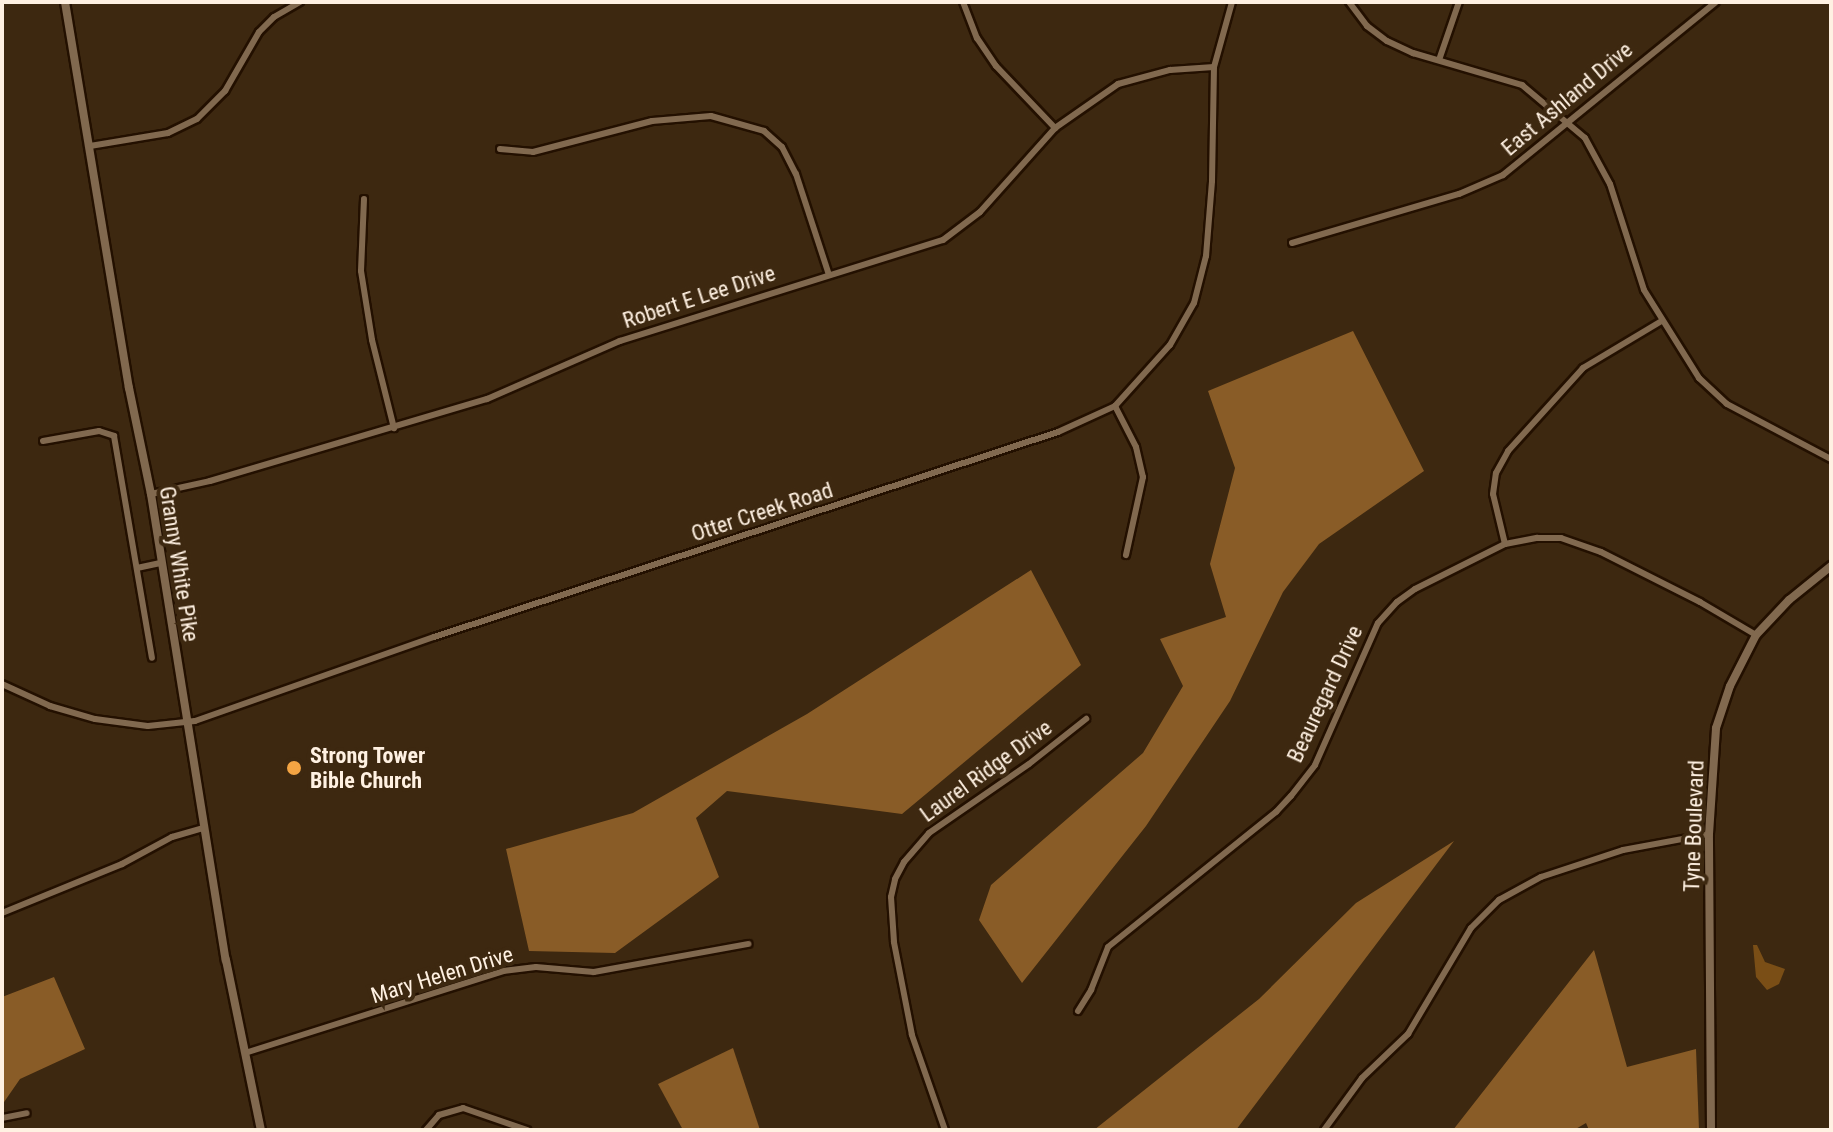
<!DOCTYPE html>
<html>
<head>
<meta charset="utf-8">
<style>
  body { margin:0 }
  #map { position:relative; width:1833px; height:1132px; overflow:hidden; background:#3d2810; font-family:"Roboto Condensed",sans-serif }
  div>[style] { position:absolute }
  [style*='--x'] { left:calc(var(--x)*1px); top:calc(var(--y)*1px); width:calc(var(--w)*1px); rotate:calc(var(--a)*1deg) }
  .forest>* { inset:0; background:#895c27 }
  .water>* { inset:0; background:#7a4e16 }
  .roads { filter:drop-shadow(2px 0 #231000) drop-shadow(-2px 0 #231000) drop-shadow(0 2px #231000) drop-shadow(0 -2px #231000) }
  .street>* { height:6px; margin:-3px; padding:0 3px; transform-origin:3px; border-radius:3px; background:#81694f }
  .secondary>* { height:8px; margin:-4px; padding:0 4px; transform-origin:4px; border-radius:4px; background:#81694f }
  .dots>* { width:22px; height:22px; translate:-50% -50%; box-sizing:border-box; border:4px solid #3d2810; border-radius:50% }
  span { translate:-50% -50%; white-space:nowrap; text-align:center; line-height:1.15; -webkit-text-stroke:8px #3d2810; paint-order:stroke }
  .street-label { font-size:22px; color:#fff1e2 }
  .poi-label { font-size:22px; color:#fff1e2; font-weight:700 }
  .left { translate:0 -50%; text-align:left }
  .frame { position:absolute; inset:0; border:4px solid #fff1e2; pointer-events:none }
</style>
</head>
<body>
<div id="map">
  <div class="forest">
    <i style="clip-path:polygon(1353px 331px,1424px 471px,1319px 544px,1283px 592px,1230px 701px,1146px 826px,1022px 983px,979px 920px,991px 885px,1143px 753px,1183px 686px,1160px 639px,1226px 617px,1210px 564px,1235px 468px,1208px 391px)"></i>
    <i style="clip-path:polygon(1031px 570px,1081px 665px,902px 814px,727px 791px,696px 818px,719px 877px,615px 953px,529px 951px,506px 849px,633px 813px,807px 714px)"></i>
    <i style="clip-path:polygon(1454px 841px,1236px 1130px,1094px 1130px,1259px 999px,1356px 903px)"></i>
    <i style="clip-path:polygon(1594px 950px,1627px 1067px,1696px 1049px,1699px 1130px,1589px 1130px,1586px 1123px,1574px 1130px,1453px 1130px)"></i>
    <i style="clip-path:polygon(54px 977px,85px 1049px,20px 1079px,2px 1105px,2px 997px)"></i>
    <i style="clip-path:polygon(733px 1048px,760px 1130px,683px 1130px,658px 1084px)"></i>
  </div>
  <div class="water">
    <i style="clip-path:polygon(1753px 945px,1757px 945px,1765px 962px,1785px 969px,1779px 984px,1767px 990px,1756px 977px)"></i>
  </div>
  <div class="roads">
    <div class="street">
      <i style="--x:963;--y:2;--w:39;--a:69"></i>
      <i style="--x:977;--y:38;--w:34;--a:56"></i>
      <i style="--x:996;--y:66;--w:86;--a:46.4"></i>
      <i style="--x:1349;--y:2;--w:30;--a:53"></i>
      <i style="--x:1367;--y:26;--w:25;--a:37"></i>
      <i style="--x:1387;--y:41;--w:29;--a:25"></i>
      <i style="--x:1413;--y:53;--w:114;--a:16.4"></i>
      <i style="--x:1522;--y:85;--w:82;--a:40.1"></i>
      <i style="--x:1585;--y:138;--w:52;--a:61.5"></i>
      <i style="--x:1610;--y:184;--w:111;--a:72.2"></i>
      <i style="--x:1644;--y:290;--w:104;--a:58"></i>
      <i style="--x:1699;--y:378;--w:38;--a:43"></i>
      <i style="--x:1727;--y:404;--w:118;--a:27.9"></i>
      <i style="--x:1439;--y:60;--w:61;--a:-71"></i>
      <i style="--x:90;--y:146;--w:79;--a:-9.5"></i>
      <i style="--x:168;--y:133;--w:32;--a:-26"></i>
      <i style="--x:197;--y:119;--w:40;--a:-45"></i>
      <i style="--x:225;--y:91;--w:68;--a:-60"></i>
      <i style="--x:259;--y:32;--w:21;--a:-45"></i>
      <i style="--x:274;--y:17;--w:30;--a:-30"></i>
      <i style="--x:500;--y:149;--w:33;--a:5"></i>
      <i style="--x:533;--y:152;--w:123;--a:-14.6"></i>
      <i style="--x:652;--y:121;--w:59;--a:-4.8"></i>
      <i style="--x:711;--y:116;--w:55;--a:15.8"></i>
      <i style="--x:764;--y:131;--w:24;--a:42"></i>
      <i style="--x:782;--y:147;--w:30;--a:63"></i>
      <i style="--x:796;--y:174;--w:106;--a:71.9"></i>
      <i style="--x:364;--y:199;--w:72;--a:92.4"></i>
      <i style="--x:361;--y:271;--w:70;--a:80.9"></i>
      <i style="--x:372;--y:340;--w:91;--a:76"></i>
      <i style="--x:1292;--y:243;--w:174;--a:-16.4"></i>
      <i style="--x:1459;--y:194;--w:48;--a:-23.4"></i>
      <i style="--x:1503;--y:175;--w:274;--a:-39.1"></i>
      <i style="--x:1115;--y:406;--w:46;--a:62.9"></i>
      <i style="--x:1136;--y:447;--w:31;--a:77"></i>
      <i style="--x:1143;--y:477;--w:80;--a:102.3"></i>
      <i style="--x:43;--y:441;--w:57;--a:-10.1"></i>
      <i style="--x:99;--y:431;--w:16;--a:18"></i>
      <i style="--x:114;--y:436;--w:225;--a:80.3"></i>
      <i style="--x:151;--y:494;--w:60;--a:-12.4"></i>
      <i style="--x:210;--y:481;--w:289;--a:-16.5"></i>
      <i style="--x:487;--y:399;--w:145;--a:-23.6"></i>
      <i style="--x:620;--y:341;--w:338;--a:-17.4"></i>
      <i style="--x:943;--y:240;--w:46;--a:-37.1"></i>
      <i style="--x:980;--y:212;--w:113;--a:-48.2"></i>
      <i style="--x:1055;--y:128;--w:77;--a:-34.9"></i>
      <i style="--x:1118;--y:84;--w:54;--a:-15.1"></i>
      <i style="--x:1170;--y:70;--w:44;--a:-3.9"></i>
      <i style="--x:1505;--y:544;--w:51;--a:-103.5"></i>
      <i style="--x:1493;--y:494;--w:21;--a:-82"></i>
      <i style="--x:1496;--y:473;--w:25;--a:-61"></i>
      <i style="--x:1508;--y:451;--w:112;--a:-47.9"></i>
      <i style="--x:1583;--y:368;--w:90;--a:-30.9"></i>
      <i style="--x:137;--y:568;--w:25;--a:-12"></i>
      <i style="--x:2;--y:684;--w:53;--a:24.6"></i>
      <i style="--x:50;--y:706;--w:47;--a:16.1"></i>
      <i style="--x:95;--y:719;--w:53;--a:7.5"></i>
      <i style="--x:148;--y:726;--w:47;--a:-6.1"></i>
      <i style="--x:195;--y:721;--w:253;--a:-19.4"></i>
      <i style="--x:434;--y:637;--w:657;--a:-18.19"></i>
      <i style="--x:1058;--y:432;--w:63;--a:-24.5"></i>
      <i style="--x:1115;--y:406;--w:82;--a:-48"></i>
      <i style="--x:1170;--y:345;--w:48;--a:-60.3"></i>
      <i style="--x:1194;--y:303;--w:49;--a:-75.7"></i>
      <i style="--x:1206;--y:256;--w:75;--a:-85.4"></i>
      <i style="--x:1212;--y:181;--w:114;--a:-89"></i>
      <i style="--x:1214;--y:67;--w:67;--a:-74.5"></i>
      <i style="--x:2;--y:913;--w:130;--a:-22.2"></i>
      <i style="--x:122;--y:864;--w:57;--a:-28.4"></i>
      <i style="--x:172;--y:837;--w:32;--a:-16"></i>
      <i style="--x:1078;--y:1011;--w:25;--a:-58"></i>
      <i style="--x:1091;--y:990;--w:46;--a:-68.4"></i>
      <i style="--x:1108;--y:947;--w:216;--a:-38.8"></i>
      <i style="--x:1276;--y:812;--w:22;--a:-47"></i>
      <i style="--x:1291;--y:796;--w:39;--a:-52"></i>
      <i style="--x:1315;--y:765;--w:155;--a:-66.1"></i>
      <i style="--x:1378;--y:623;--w:28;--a:-48"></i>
      <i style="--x:1397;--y:602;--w:22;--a:-36"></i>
      <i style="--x:1415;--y:589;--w:101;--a:-26.6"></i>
      <i style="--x:1505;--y:544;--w:33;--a:-11"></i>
      <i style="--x:1537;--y:538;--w:24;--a:0"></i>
      <i style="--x:1561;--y:538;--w:42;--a:19.3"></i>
      <i style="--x:1601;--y:552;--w:111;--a:26.8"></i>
      <i style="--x:1700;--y:602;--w:65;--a:30.5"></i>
      <i style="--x:245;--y:1053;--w:271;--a:-17.6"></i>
      <i style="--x:503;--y:971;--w:33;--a:-7"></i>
      <i style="--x:536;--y:967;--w:58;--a:4.9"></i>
      <i style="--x:594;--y:972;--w:157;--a:-10.3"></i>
      <i style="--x:2;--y:1118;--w:25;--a:-11"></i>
      <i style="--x:426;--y:1130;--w:20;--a:-49"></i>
      <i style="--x:439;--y:1115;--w:25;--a:-16"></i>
      <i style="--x:463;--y:1108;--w:68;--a:19"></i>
      <i style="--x:945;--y:1130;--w:101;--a:-109.2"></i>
      <i style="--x:912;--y:1035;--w:95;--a:-101"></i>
      <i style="--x:894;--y:942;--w:45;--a:-93.8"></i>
      <i style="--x:891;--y:897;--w:18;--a:-77"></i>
      <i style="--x:895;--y:879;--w:19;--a:-62"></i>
      <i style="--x:904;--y:862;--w:38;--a:-49"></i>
      <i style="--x:929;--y:833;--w:121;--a:-34.6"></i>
      <i style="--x:1029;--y:764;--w:73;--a:-38.3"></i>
      <i style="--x:1324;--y:1130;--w:64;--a:-53.8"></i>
      <i style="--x:1362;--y:1078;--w:64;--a:-43.7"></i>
      <i style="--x:1408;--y:1034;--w:123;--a:-59.3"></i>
      <i style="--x:1471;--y:928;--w:40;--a:-45"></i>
      <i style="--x:1499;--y:900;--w:48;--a:-28.7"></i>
      <i style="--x:1541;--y:877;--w:86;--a:-18.2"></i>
      <i style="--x:1623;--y:850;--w:87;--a:-10.5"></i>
    </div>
    <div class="secondary">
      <i style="--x:65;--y:2;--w:391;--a:80.6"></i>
      <i style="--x:129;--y:388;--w:108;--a:78.3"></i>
      <i style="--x:151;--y:494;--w:472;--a:80.9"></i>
      <i style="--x:226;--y:960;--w:174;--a:78.4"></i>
      <i style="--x:1711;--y:1130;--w:296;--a:-90.4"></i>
      <i style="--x:1709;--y:834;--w:106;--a:-86.2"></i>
      <i style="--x:1716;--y:728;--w:44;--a:-71.6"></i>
      <i style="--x:1730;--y:686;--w:57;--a:-63"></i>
      <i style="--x:1756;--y:635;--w:48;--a:-46.7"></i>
      <i style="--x:1789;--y:600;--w:54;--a:-39"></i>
    </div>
  </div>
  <div class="dots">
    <i style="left:294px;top:768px;background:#f3a443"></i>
  </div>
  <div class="street-label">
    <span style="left:1567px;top:99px;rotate:-40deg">East Ashland Drive</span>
    <span style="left:699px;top:297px;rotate:-18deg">Robert E Lee Drive</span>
    <span style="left:762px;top:512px;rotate:-18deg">Otter Creek Road</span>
    <span style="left:179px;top:564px;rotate:81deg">Granny White Pike</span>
    <span style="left:1325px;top:694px;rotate:-65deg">Beauregard Drive</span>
    <span style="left:986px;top:771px;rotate:-36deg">Laurel Ridge Drive</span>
    <span style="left:1694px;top:826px;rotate:-88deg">Tyne Boulevard</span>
    <span style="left:442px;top:975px;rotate:-17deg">Mary Helen Drive</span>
  </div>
  <div class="poi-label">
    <span class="left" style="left:310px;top:768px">Strong Tower<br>Bible Church</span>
  </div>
  <div class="frame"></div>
</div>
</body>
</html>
